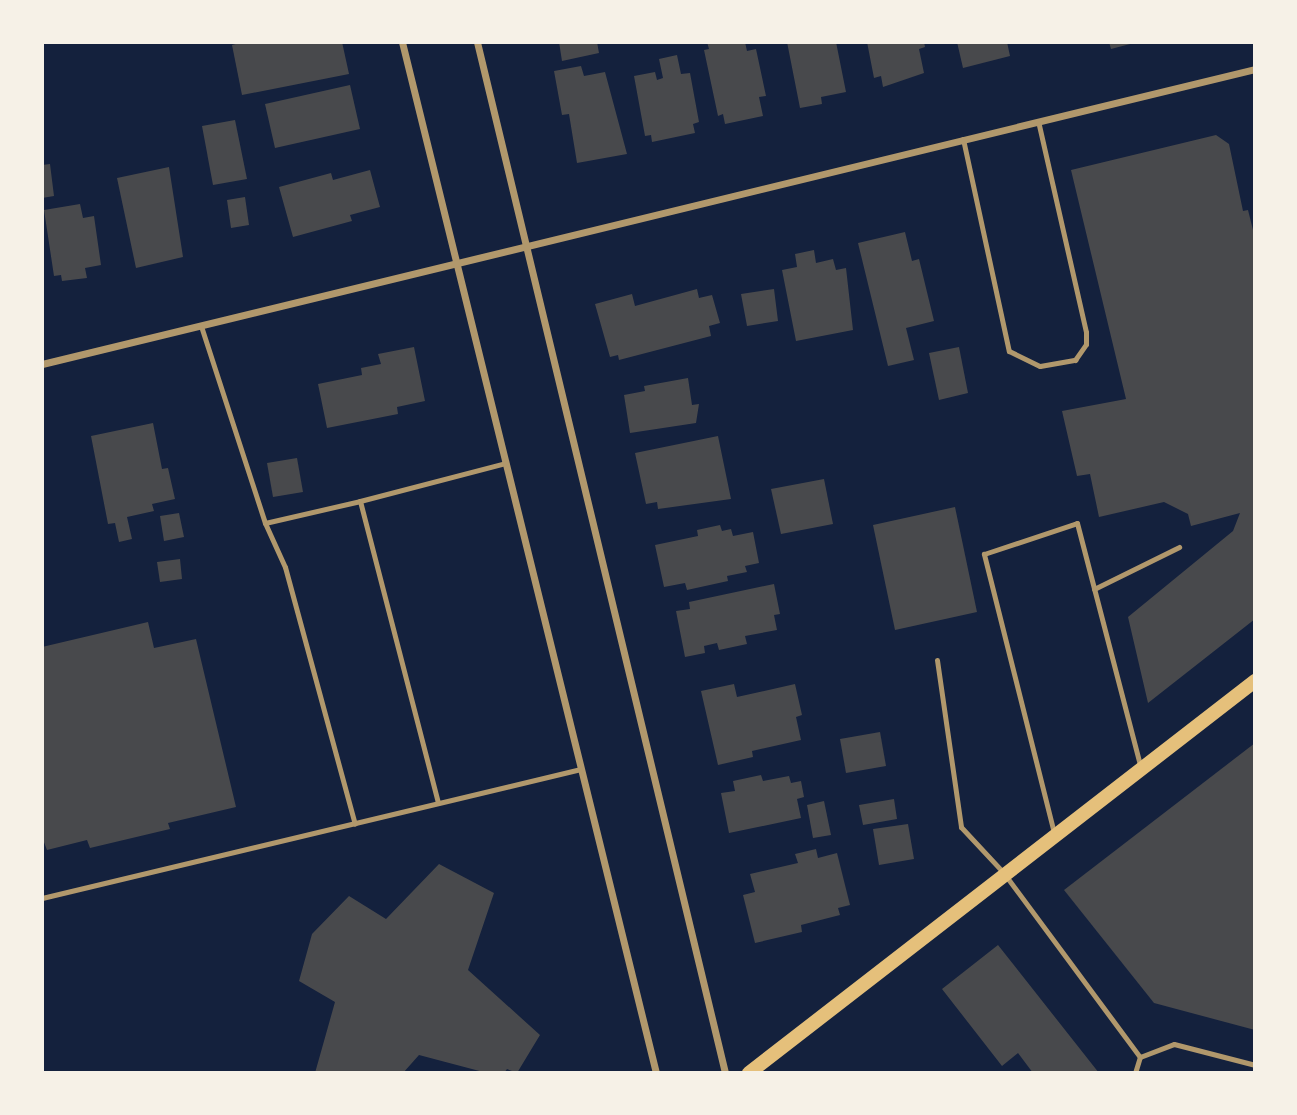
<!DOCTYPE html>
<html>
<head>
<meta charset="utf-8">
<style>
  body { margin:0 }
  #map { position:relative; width:1297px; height:1115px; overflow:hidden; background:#14213d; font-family:"Alegreya Sans",sans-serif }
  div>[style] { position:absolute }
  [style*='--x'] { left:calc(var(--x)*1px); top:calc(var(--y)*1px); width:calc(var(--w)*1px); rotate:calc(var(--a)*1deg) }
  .building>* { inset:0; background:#48494c }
  .service>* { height:5px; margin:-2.5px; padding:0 2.5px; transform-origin:2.5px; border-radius:2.5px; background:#b1986c }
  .minor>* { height:7px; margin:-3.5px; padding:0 3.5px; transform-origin:3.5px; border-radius:3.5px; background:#b1986c }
  .secondary>* { height:14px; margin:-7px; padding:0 7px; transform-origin:7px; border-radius:7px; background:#e5c07b }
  span { translate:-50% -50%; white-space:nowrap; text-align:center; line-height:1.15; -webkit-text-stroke:7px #f6f1e7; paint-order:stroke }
  .frame { position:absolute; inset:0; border:44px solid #f6f1e7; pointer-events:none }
</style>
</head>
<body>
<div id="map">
  <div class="building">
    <i style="clip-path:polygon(243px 42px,342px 42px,349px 74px,242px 95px,232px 45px)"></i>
    <i style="clip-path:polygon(559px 42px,597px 42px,599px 53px,562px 61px)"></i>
    <i style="clip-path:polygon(707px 42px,745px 42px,747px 51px,756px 49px,766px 96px,759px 97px,763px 116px,725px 124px,723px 114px,718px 116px,704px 50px,709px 49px)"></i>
    <i style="clip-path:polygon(787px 42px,836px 42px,846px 92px,821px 97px,822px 104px,800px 108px)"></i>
    <i style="clip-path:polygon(867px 42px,924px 42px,925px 47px,919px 49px,924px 73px,883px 87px,881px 76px,874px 78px)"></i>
    <i style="clip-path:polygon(957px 42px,1007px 42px,1010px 56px,963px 68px)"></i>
    <i style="clip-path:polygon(1109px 42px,1134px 42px,1134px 43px,1111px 49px)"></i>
    <i style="clip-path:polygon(677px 55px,681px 74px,690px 73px,699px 122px,693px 124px,695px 133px,652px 142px,651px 135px,645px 136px,634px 76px,655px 72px,657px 80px,663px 78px,659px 59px)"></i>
    <i style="clip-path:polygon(581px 66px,584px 76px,605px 72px,627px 154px,577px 163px,569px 114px,562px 115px,554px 71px)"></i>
    <i style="clip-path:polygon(350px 85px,360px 129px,275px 148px,265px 104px)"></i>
    <i style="clip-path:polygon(235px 120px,247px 179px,213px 185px,202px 126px)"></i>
    <i style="clip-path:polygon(1216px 135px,1229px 144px,1243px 211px,1248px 210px,1255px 238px,1255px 619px,1148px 703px,1128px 617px,1233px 531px,1240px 513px,1191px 526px,1188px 514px,1164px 502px,1099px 517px,1090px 474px,1077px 476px,1062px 411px,1126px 399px,1071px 170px)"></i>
    <i style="clip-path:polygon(50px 164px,54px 196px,42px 198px,42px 165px)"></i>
    <i style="clip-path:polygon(169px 167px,183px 257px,136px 268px,117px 178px)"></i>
    <i style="clip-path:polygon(370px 170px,380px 207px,350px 215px,352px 221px,293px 237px,279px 187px,331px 173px,333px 180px)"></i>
    <i style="clip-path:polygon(245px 197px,249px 225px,231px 228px,227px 200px)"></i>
    <i style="clip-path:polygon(80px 204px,83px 218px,94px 216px,101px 265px,85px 268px,87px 278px,62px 281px,61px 275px,54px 276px,44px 210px)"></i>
    <i style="clip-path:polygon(905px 232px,912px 261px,919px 259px,934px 321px,906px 328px,914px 360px,888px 366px,858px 243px)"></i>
    <i style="clip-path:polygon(814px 250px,816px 263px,833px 259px,836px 270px,846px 268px,853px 330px,796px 341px,782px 270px,797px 267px,795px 254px)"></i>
    <i style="clip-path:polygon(697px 289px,699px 298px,712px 295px,720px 323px,709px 326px,711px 336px,619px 360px,618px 355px,610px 357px,595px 304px,632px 294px,635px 306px)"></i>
    <i style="clip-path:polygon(774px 289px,778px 321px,747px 326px,741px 294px)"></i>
    <i style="clip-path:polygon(414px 347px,425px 401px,397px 407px,398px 414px,327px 428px,318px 384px,362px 375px,361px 368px,381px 364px,378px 354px)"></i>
    <i style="clip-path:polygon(959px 347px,968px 393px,939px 400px,929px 353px)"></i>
    <i style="clip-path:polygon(688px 378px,692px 405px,699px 404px,696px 423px,630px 433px,624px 395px,645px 391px,644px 386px)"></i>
    <i style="clip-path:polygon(153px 423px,162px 469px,168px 468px,175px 499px,152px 504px,154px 511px,127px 517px,132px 539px,119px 542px,115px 523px,108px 524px,91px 436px)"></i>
    <i style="clip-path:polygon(718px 436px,731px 499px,658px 509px,657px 502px,646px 504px,635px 453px)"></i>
    <i style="clip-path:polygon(297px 458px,303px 492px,273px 497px,267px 463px)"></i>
    <i style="clip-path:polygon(824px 479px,833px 524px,781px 534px,771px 489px)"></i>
    <i style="clip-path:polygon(955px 507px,977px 612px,895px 630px,873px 525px)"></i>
    <i style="clip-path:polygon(179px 513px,184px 537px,164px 541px,160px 516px)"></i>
    <i style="clip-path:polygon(720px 525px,722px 531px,731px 529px,733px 536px,753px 532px,759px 563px,745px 566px,747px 572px,727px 576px,728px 581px,687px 590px,685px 583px,664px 587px,655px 545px,698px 536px,697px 530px)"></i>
    <i style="clip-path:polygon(180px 559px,182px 579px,160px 582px,157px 562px)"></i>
    <i style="clip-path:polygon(774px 584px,780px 614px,774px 615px,777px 630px,745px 636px,747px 644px,719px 650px,717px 643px,704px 646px,705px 653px,685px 657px,676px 611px,690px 609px,689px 602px)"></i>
    <i style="clip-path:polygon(148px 622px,154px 648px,196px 639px,236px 807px,168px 823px,170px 829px,90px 848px,87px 840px,47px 850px,42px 837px,42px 647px)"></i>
    <i style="clip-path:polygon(734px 684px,737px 697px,795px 684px,802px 715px,796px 717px,801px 740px,752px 751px,753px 757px,718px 765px,701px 691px)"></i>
    <i style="clip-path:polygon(880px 732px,886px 766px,846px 773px,840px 739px)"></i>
    <i style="clip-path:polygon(1255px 743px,1255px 1030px,1154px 1003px,1064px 890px)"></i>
    <i style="clip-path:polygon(761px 775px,763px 781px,789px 776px,791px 783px,801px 781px,804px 797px,797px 799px,801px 818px,729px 833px,721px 793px,735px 791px,733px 781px)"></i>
    <i style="clip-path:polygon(894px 799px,897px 819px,863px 825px,859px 805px)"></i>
    <i style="clip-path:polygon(824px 801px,831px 835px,813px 838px,807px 805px)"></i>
    <i style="clip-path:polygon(908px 824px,914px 859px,879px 865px,873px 829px)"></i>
    <i style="clip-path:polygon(816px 849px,818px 858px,837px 853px,850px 905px,838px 908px,840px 915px,801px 925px,802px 932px,755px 943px,743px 895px,755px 892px,750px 874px,798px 863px,795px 854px)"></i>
    <i style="clip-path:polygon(439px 864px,494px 893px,468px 970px,540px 1035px,517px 1073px,507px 1069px,504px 1073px,487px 1073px,419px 1055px,403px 1073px,315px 1073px,335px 1002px,299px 981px,312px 934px,349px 896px,386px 919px)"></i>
    <i style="clip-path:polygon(998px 945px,1099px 1073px,1033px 1073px,1018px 1053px,1002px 1066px,942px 989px)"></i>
  </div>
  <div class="service">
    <i style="--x:963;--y:139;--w:217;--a:77.8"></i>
    <i style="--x:1009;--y:351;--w:34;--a:26"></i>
    <i style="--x:1040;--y:366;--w:36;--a:-10"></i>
    <i style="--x:1075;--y:360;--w:19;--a:-55"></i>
    <i style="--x:1086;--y:344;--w:12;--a:-90"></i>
    <i style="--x:1086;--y:332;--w:216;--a:-102.8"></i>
    <i style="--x:201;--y:326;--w:207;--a:72"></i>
    <i style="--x:265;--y:523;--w:98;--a:-13"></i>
    <i style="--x:360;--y:501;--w:312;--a:75.5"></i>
    <i style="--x:360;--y:501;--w:151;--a:-14.6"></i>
    <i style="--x:265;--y:523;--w:48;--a:65.6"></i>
    <i style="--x:285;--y:567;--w:266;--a:74.8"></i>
    <i style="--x:1094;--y:589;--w:95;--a:-26.3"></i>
    <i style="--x:937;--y:660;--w:169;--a:81.8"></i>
    <i style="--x:961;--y:827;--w:62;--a:47"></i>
    <i style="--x:1003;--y:872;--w:230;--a:53.5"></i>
    <i style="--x:1054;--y:833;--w:288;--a:-104.1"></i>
    <i style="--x:984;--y:554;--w:98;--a:-18.4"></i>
    <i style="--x:1077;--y:523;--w:253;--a:75.4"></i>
    <i style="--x:42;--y:898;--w:554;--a:-13.46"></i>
    <i style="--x:1135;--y:1073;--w:17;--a:-73"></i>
    <i style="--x:1140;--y:1057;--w:36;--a:-21"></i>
    <i style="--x:1174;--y:1044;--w:84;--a:14.5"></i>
  </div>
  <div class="minor">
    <i style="--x:402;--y:42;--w:1062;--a:76.16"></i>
    <i style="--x:477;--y:42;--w:1060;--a:76.47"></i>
    <i style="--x:42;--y:364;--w:1248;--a:-13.67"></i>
  </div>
  <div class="secondary">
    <i style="--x:749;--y:1073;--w:640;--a:-37.77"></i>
  </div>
  <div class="frame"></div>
</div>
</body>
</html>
